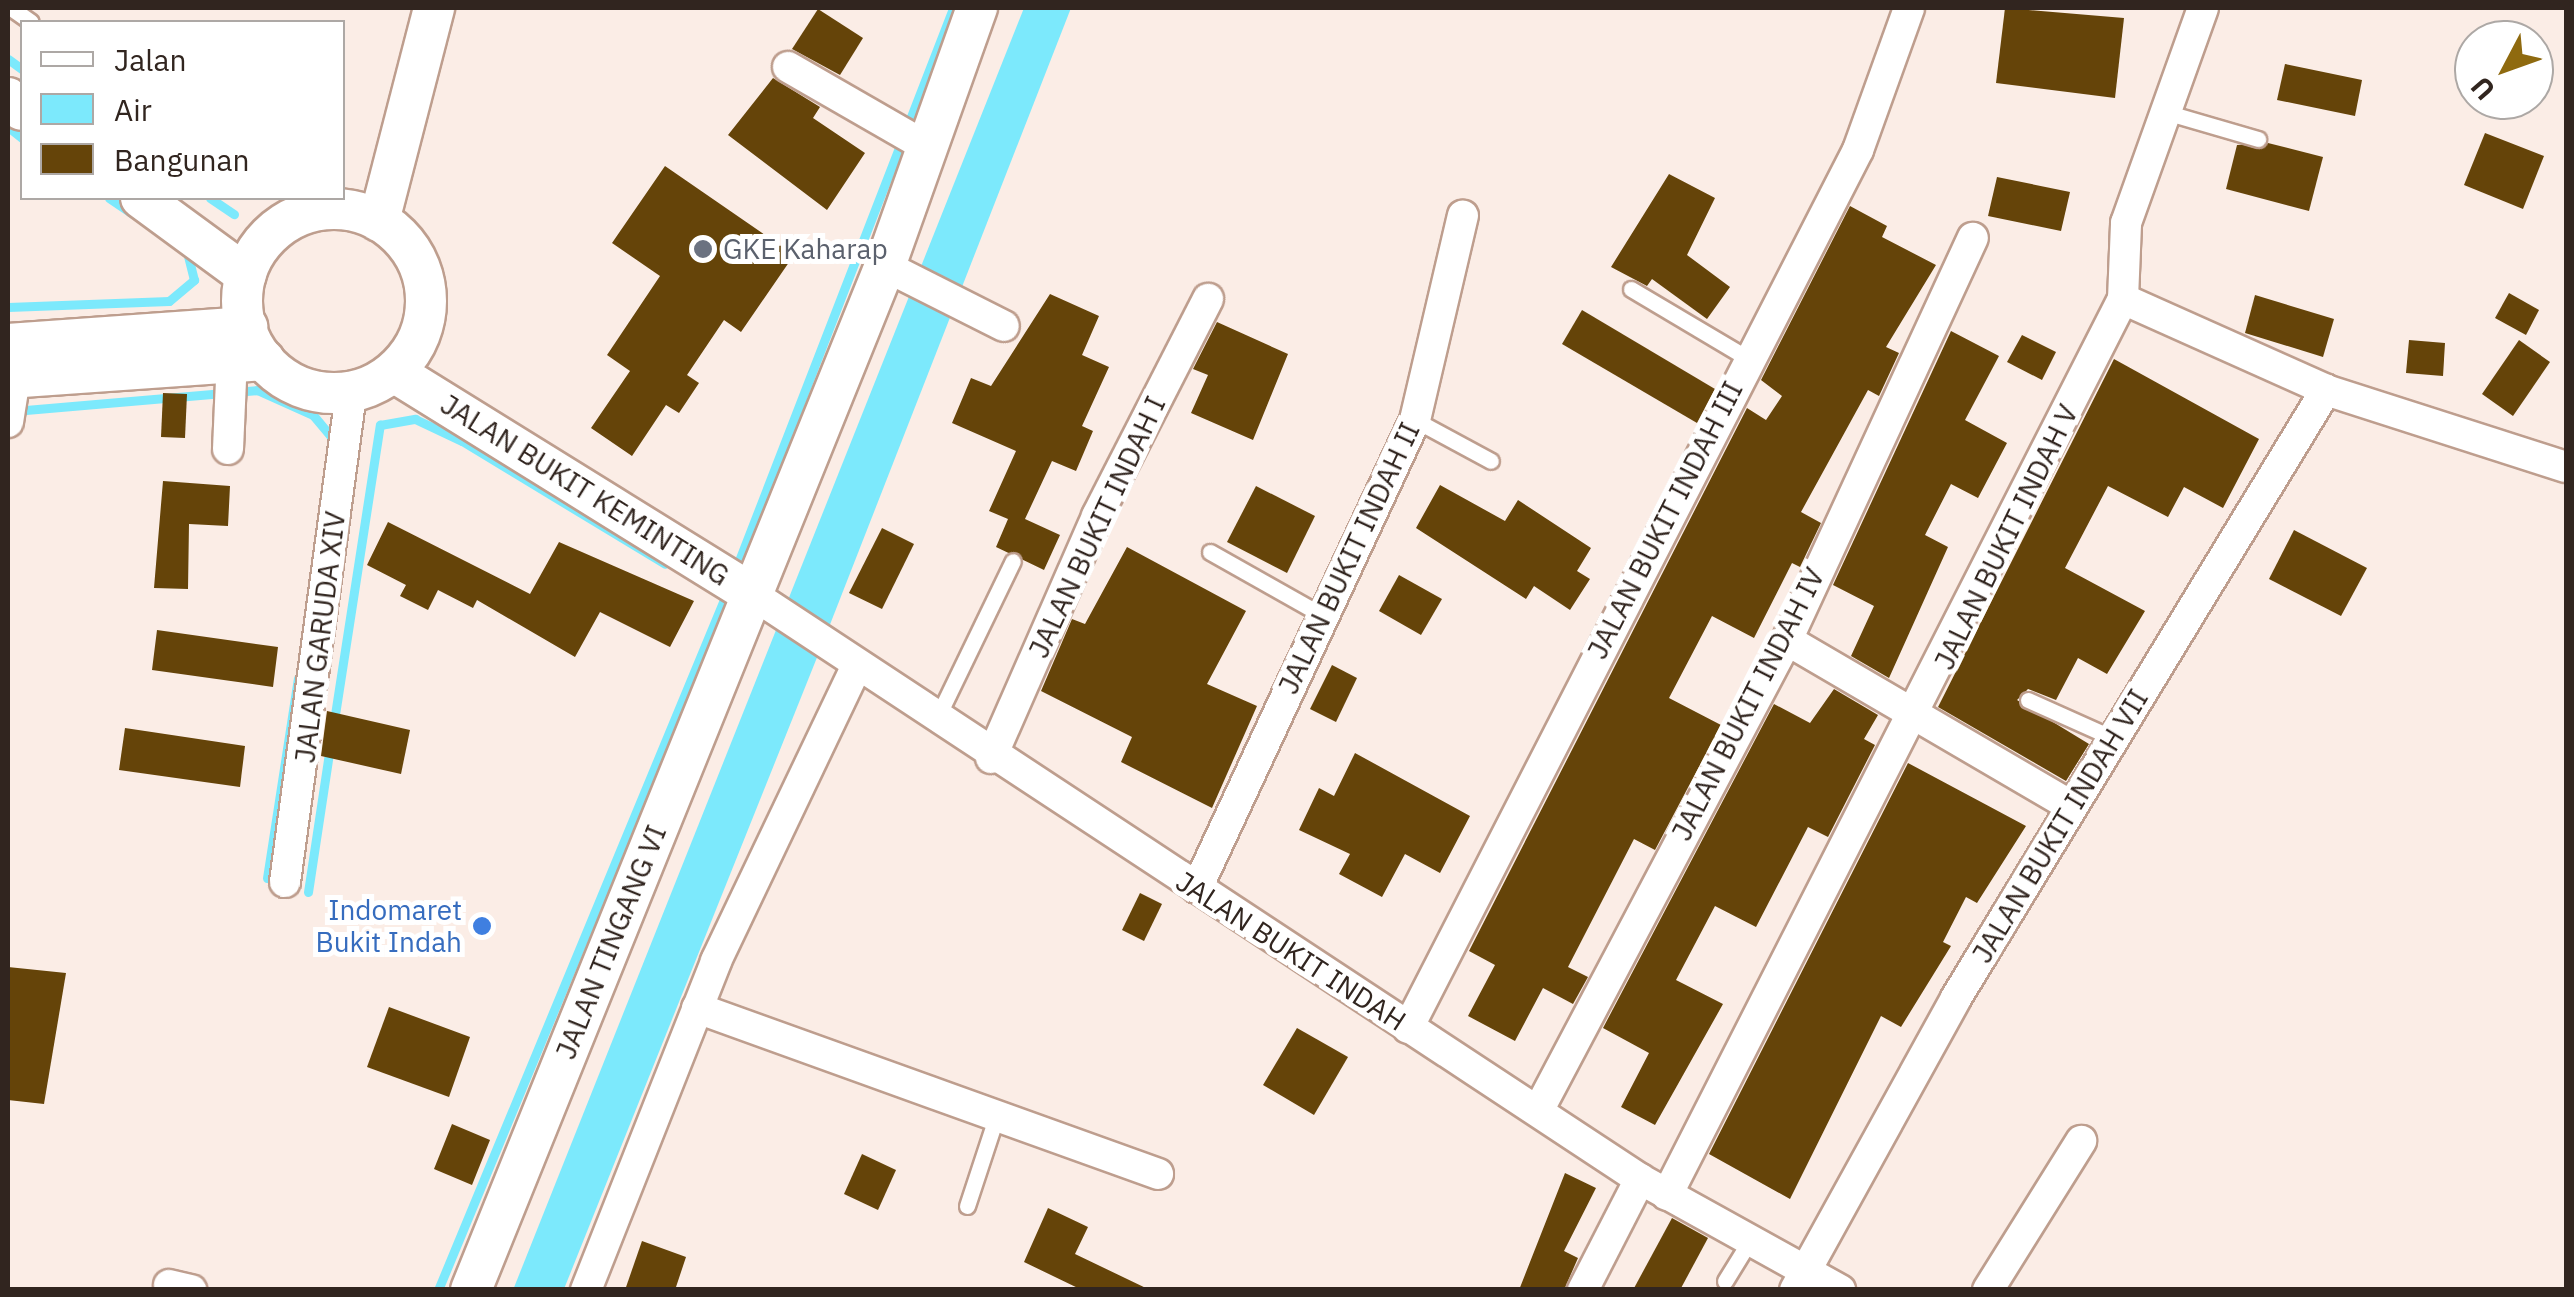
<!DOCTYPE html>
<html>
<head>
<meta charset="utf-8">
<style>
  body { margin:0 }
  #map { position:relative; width:2574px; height:1297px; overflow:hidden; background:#fbede6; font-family:"IBM Plex Sans",sans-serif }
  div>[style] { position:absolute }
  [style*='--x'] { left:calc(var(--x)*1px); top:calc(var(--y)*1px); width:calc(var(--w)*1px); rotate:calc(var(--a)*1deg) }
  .water>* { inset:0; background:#7ce9fc }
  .stream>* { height:9px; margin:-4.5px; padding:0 4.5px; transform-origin:4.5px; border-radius:4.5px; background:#7ce9fc }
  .building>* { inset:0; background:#654409 }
  .roads { filter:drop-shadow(2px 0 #be9e8e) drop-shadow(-2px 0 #be9e8e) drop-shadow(0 2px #be9e8e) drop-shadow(0 -2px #be9e8e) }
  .lane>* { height:15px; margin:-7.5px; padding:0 7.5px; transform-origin:7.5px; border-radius:7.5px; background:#fff }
  .street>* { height:30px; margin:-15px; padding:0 15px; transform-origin:15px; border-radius:15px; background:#fff }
  .secondary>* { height:40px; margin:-20px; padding:0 20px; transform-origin:20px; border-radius:20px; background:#fff }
  .secondary>.ring { margin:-20px; padding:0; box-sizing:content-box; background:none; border:40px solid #fff; border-radius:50% }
  .dots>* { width:28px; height:28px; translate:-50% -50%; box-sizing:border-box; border:5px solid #fff; border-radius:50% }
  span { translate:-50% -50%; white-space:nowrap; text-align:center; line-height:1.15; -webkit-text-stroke:10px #fff; paint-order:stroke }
  .worship-label { font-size:28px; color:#5b616d }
  .left { translate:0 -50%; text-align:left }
  .street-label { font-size:28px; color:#31251f }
  .shop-label { font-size:28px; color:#366cbe }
  .right { translate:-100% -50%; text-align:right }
  .frame { position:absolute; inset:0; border:10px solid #31251f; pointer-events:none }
  .legend { position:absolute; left:20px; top:20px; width:325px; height:180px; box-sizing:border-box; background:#fff; border:2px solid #ada8a5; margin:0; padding:12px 18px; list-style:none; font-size:30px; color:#31251f }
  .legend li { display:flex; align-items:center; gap:20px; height:50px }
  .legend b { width:50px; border:2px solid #ada8a5 }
  .north { position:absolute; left:2454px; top:20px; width:100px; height:100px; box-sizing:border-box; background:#fff; border:2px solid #ada8a5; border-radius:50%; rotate:229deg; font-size:28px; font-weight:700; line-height:40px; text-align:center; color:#31251f }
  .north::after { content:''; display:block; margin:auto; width:35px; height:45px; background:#8f6a0f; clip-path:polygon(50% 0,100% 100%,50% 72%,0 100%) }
</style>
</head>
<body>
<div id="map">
  <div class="water">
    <i style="clip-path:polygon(1024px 8px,1071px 8px,822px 645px,564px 1289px,513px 1290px)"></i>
  </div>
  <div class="stream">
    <i style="--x:8;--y:59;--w:17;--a:36"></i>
    <i style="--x:8;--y:127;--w:18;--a:38"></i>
    <i style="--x:109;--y:198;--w:29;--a:34"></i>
    <i style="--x:210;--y:198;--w:29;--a:34"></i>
    <i style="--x:8;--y:307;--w:161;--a:-2.1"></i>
    <i style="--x:169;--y:301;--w:33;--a:-40"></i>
    <i style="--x:194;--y:280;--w:29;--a:-104"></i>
    <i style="--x:14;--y:411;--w:244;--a:-4.9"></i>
    <i style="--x:257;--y:390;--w:61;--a:24.1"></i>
    <i style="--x:313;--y:415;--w:33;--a:50"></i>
    <i style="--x:735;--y:571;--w:604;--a:-68.83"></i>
    <i style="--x:334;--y:721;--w:300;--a:-81.2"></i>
    <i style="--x:380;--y:425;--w:36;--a:-10"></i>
    <i style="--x:415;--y:419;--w:52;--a:25.1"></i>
    <i style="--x:462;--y:441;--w:237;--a:31.2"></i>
    <i style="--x:267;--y:878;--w:202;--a:-81.2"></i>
    <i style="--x:308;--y:892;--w:148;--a:-81.4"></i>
    <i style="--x:438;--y:1290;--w:758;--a:-67.5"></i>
  </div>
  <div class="building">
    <i style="clip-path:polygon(2005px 8px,2124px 18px,2115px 98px,1996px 83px)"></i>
    <i style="clip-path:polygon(818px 9px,863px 38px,840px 75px,792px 49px)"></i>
    <i style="clip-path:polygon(2285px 64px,2362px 80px,2355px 116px,2277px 100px)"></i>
    <i style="clip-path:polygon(773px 78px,820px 107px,813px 118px,865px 153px,827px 210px,728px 135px)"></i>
    <i style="clip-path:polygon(2485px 133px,2544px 156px,2523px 209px,2464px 185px)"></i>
    <i style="clip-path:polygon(2268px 143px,2323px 157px,2309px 211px,2226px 189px,2237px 145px)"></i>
    <i style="clip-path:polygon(665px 166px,794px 255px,741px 332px,724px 320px,687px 375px,699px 383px,679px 413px,666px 405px,632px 456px,591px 428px,630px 371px,607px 355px,660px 276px,612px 243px)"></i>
    <i style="clip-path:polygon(1669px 174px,1715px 198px,1687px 255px,1730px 287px,1707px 319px,1652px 279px,1647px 286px,1611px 267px)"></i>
    <i style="clip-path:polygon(1997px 177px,2070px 192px,2061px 231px,1988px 216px)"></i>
    <i style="clip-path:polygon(1850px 206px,1887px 226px,1882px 237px,1936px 265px,1886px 347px,1899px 353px,1879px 396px,1868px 390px,1801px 512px,1821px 523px,1800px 567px,1792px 563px,1754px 638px,1712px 616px,1669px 698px,1721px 725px,1655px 850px,1634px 839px,1568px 967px,1588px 977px,1573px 1004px,1543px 988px,1515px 1041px,1468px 1016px,1495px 965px,1469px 951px,1747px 408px,1766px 420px,1782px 396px,1761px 380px)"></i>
    <i style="clip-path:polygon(2509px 293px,2539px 310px,2526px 335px,2495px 318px)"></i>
    <i style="clip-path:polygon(1050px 294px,1099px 316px,1082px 355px,1109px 367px,1082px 426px,1093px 431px,1076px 471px,1052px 461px,1025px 519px,1060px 535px,1044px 570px,996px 547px,1008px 519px,989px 511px,1016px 451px,952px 423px,971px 378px,991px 386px)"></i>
    <i style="clip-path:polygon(2255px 295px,2334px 319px,2323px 357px,2245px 333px)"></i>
    <i style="clip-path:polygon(1582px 310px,1715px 389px,1697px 423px,1562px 344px)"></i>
    <i style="clip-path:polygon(1217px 322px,1288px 354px,1253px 440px,1191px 413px,1208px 375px,1193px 369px)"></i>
    <i style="clip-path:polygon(1951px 331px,1999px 356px,1965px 420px,2007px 443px,1978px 498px,1951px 484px,1925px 535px,1948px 547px,1889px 678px,1851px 656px,1874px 606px,1833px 585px)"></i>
    <i style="clip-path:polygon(2022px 335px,2056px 352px,2042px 380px,2007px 362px)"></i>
    <i style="clip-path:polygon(2409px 340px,2445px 343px,2443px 376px,2406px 373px)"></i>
    <i style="clip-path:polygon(2519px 340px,2550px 362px,2513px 416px,2482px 394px)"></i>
    <i style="clip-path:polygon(2114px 359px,2259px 439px,2223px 508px,2184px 487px,2168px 517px,2108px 486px,2065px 568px,2145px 611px,2107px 674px,2078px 658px,2056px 700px,2028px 689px,2017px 700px,2089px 744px,2066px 781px,1938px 707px)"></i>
    <i style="clip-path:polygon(163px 393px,187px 394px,185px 438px,161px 437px)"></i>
    <i style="clip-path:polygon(163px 481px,230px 486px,228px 526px,189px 524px,188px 589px,154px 588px)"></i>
    <i style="clip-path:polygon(1440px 485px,1505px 521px,1518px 500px,1591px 548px,1577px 571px,1590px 579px,1570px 610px,1534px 586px,1526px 599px,1416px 528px)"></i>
    <i style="clip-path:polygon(1256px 486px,1315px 516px,1287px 573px,1227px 542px)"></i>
    <i style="clip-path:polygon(388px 522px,530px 594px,559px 542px,694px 601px,670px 647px,600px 612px,575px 657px,477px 600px,473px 608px,438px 590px,428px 610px,400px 596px,406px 585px,367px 565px)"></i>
    <i style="clip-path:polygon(882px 528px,914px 544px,882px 609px,849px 593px)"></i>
    <i style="clip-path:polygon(2294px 530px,2367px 568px,2341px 616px,2269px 579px)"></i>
    <i style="clip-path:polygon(1127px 547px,1246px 611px,1207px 684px,1257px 706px,1212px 808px,1121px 762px,1132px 737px,1041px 691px,1072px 619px,1085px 624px)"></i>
    <i style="clip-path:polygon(1399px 575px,1442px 599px,1421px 635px,1379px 611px)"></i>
    <i style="clip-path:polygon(157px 630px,278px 647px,273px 687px,152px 670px)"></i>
    <i style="clip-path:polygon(1332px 665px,1357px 678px,1336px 722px,1310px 709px)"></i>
    <i style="clip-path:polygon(1834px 689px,1878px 715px,1864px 739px,1875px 745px,1828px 837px,1808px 827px,1756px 927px,1715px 906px,1676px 980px,1723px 1004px,1655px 1125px,1621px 1107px,1649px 1053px,1603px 1028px,1774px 704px,1810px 723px)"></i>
    <i style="clip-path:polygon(327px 711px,410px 730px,401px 774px,321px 756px)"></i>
    <i style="clip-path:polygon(125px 728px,245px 746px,240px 787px,119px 770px)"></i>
    <i style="clip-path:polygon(1355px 753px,1470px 816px,1440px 873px,1405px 854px,1382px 897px,1339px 874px,1350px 854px,1299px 830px,1319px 788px,1334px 796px)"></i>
    <i style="clip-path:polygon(1908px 763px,2026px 826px,1977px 903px,1966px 897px,1943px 942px,1951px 946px,1901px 1027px,1881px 1016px,1790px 1199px,1709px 1154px)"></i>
    <i style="clip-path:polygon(1140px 893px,1162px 904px,1144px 941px,1122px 930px)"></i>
    <i style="clip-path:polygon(8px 967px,66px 973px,44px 1104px,8px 1100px)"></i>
    <i style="clip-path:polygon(389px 1007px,470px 1037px,449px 1097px,367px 1067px)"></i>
    <i style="clip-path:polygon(1297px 1028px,1348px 1057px,1314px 1115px,1263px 1085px)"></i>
    <i style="clip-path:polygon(452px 1124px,490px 1140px,472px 1185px,434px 1169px)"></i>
    <i style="clip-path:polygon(862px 1154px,896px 1170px,878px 1210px,844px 1194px)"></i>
    <i style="clip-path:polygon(1565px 1173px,1596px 1188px,1564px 1251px,1578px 1258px,1564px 1290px,1519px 1290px)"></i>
    <i style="clip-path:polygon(1048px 1208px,1088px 1227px,1075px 1254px,1150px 1290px,1082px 1290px,1024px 1262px)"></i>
    <i style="clip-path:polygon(1672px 1218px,1708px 1238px,1680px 1290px,1633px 1290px)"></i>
    <i style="clip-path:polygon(642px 1241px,686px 1257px,675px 1290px,625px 1290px)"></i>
  </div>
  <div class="roads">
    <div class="lane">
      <i style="--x:11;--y:8;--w:24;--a:35"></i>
      <i style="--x:2165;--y:112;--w:97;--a:16.2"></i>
      <i style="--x:1631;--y:289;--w:135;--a:30.7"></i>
      <i style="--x:1415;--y:420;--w:86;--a:28.3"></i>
      <i style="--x:1210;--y:552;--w:129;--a:29.4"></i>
      <i style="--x:2028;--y:700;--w:93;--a:24.1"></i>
      <i style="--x:937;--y:718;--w:174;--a:-64.2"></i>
      <i style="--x:967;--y:1206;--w:96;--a:-71.8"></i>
      <i style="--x:1725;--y:1281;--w:46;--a:-58.4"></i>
    </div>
    <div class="street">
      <i style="--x:788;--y:67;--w:160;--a:29.9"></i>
      <i style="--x:885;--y:266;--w:133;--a:26.8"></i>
      <i style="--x:2123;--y:299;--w:76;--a:-87.7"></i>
      <i style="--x:2126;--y:223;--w:228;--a:-70.3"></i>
      <i style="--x:8;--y:422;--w:45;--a:-81"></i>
      <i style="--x:228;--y:449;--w:90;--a:-87.5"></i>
      <i style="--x:752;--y:594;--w:1063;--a:33.38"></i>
      <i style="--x:1640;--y:1179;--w:229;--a:29"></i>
      <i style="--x:1787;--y:640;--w:329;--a:30.3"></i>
      <i style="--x:991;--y:758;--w:264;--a:-66.3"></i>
      <i style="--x:1097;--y:516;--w:244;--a:-62.9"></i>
      <i style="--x:285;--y:882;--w:494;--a:-82.3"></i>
      <i style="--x:1197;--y:888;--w:516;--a:-65.02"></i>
      <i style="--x:1415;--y:420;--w:210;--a:-76.8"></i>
      <i style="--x:697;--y:1008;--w:490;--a:19.8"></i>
      <i style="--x:1408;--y:1028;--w:987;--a:-62.86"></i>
      <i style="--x:1858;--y:150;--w:151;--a:-70.2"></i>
      <i style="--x:1538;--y:1111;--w:533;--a:-62.14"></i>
      <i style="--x:1787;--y:640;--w:443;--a:-65.2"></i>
      <i style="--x:1667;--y:1195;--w:1005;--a:-63.03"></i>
      <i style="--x:2123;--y:299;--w:222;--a:24.1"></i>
      <i style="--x:2326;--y:390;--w:252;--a:17.8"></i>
      <i style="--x:169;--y:1285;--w:23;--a:13"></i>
      <i style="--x:586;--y:1290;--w:354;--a:-68.4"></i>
      <i style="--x:716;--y:961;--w:325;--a:-64.5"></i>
      <i style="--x:1583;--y:1290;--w:125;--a:-62.8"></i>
      <i style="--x:1795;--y:1290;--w:333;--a:-61.1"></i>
      <i style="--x:1956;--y:998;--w:712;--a:-58.68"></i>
      <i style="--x:1988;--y:1290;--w:176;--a:-58"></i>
    </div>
    <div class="secondary">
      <i style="--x:8;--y:98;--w:18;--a:41"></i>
      <i style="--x:141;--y:198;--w:130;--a:36.3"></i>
      <i class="ring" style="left:242px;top:209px;width:144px;height:144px"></i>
      <i style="--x:379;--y:221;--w:220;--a:-75.5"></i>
      <i style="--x:8;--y:344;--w:240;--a:-4.1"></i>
      <i style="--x:394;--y:372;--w:421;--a:31.8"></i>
      <i style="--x:8;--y:378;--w:257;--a:-4"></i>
      <i style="--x:471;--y:1290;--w:1105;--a:-67.99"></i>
      <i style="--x:885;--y:266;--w:274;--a:-70.4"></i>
    </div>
  </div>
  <div class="dots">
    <i style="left:703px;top:249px;background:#6b7280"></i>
    <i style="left:482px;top:926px;background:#3f7fe0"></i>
  </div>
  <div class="worship-label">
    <span class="left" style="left:723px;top:249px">GKE Kaharap</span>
  </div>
  <div class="street-label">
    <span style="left:585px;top:490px;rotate:32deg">JALAN BUKIT KEMINTING</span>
    <span style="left:1665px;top:520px;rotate:-63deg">JALAN BUKIT INDAH III</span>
    <span style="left:1097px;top:527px;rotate:-65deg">JALAN BUKIT INDAH I</span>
    <span style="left:2006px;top:537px;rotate:-64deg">JALAN BUKIT INDAH V</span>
    <span style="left:1349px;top:558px;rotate:-65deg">JALAN BUKIT INDAH II</span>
    <span style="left:320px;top:637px;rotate:-83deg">JALAN GARUDA XIV</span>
    <span style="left:1748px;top:704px;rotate:-63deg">JALAN BUKIT INDAH IV</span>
    <span style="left:2060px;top:826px;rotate:-59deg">JALAN BUKIT INDAH VII</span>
    <span style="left:611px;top:942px;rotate:-68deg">JALAN TINGANG VI</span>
    <span style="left:1291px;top:951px;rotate:33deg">JALAN BUKIT INDAH</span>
  </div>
  <div class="shop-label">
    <span class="right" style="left:462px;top:926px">Indomaret<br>Bukit Indah</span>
  </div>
  <div class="frame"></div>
  <ul class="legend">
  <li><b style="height:12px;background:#fff"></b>Jalan</li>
  <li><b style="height:28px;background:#7ce9fc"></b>Air</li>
  <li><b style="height:28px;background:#654409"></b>Bangunan</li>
  </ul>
  <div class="north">U</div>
</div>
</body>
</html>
